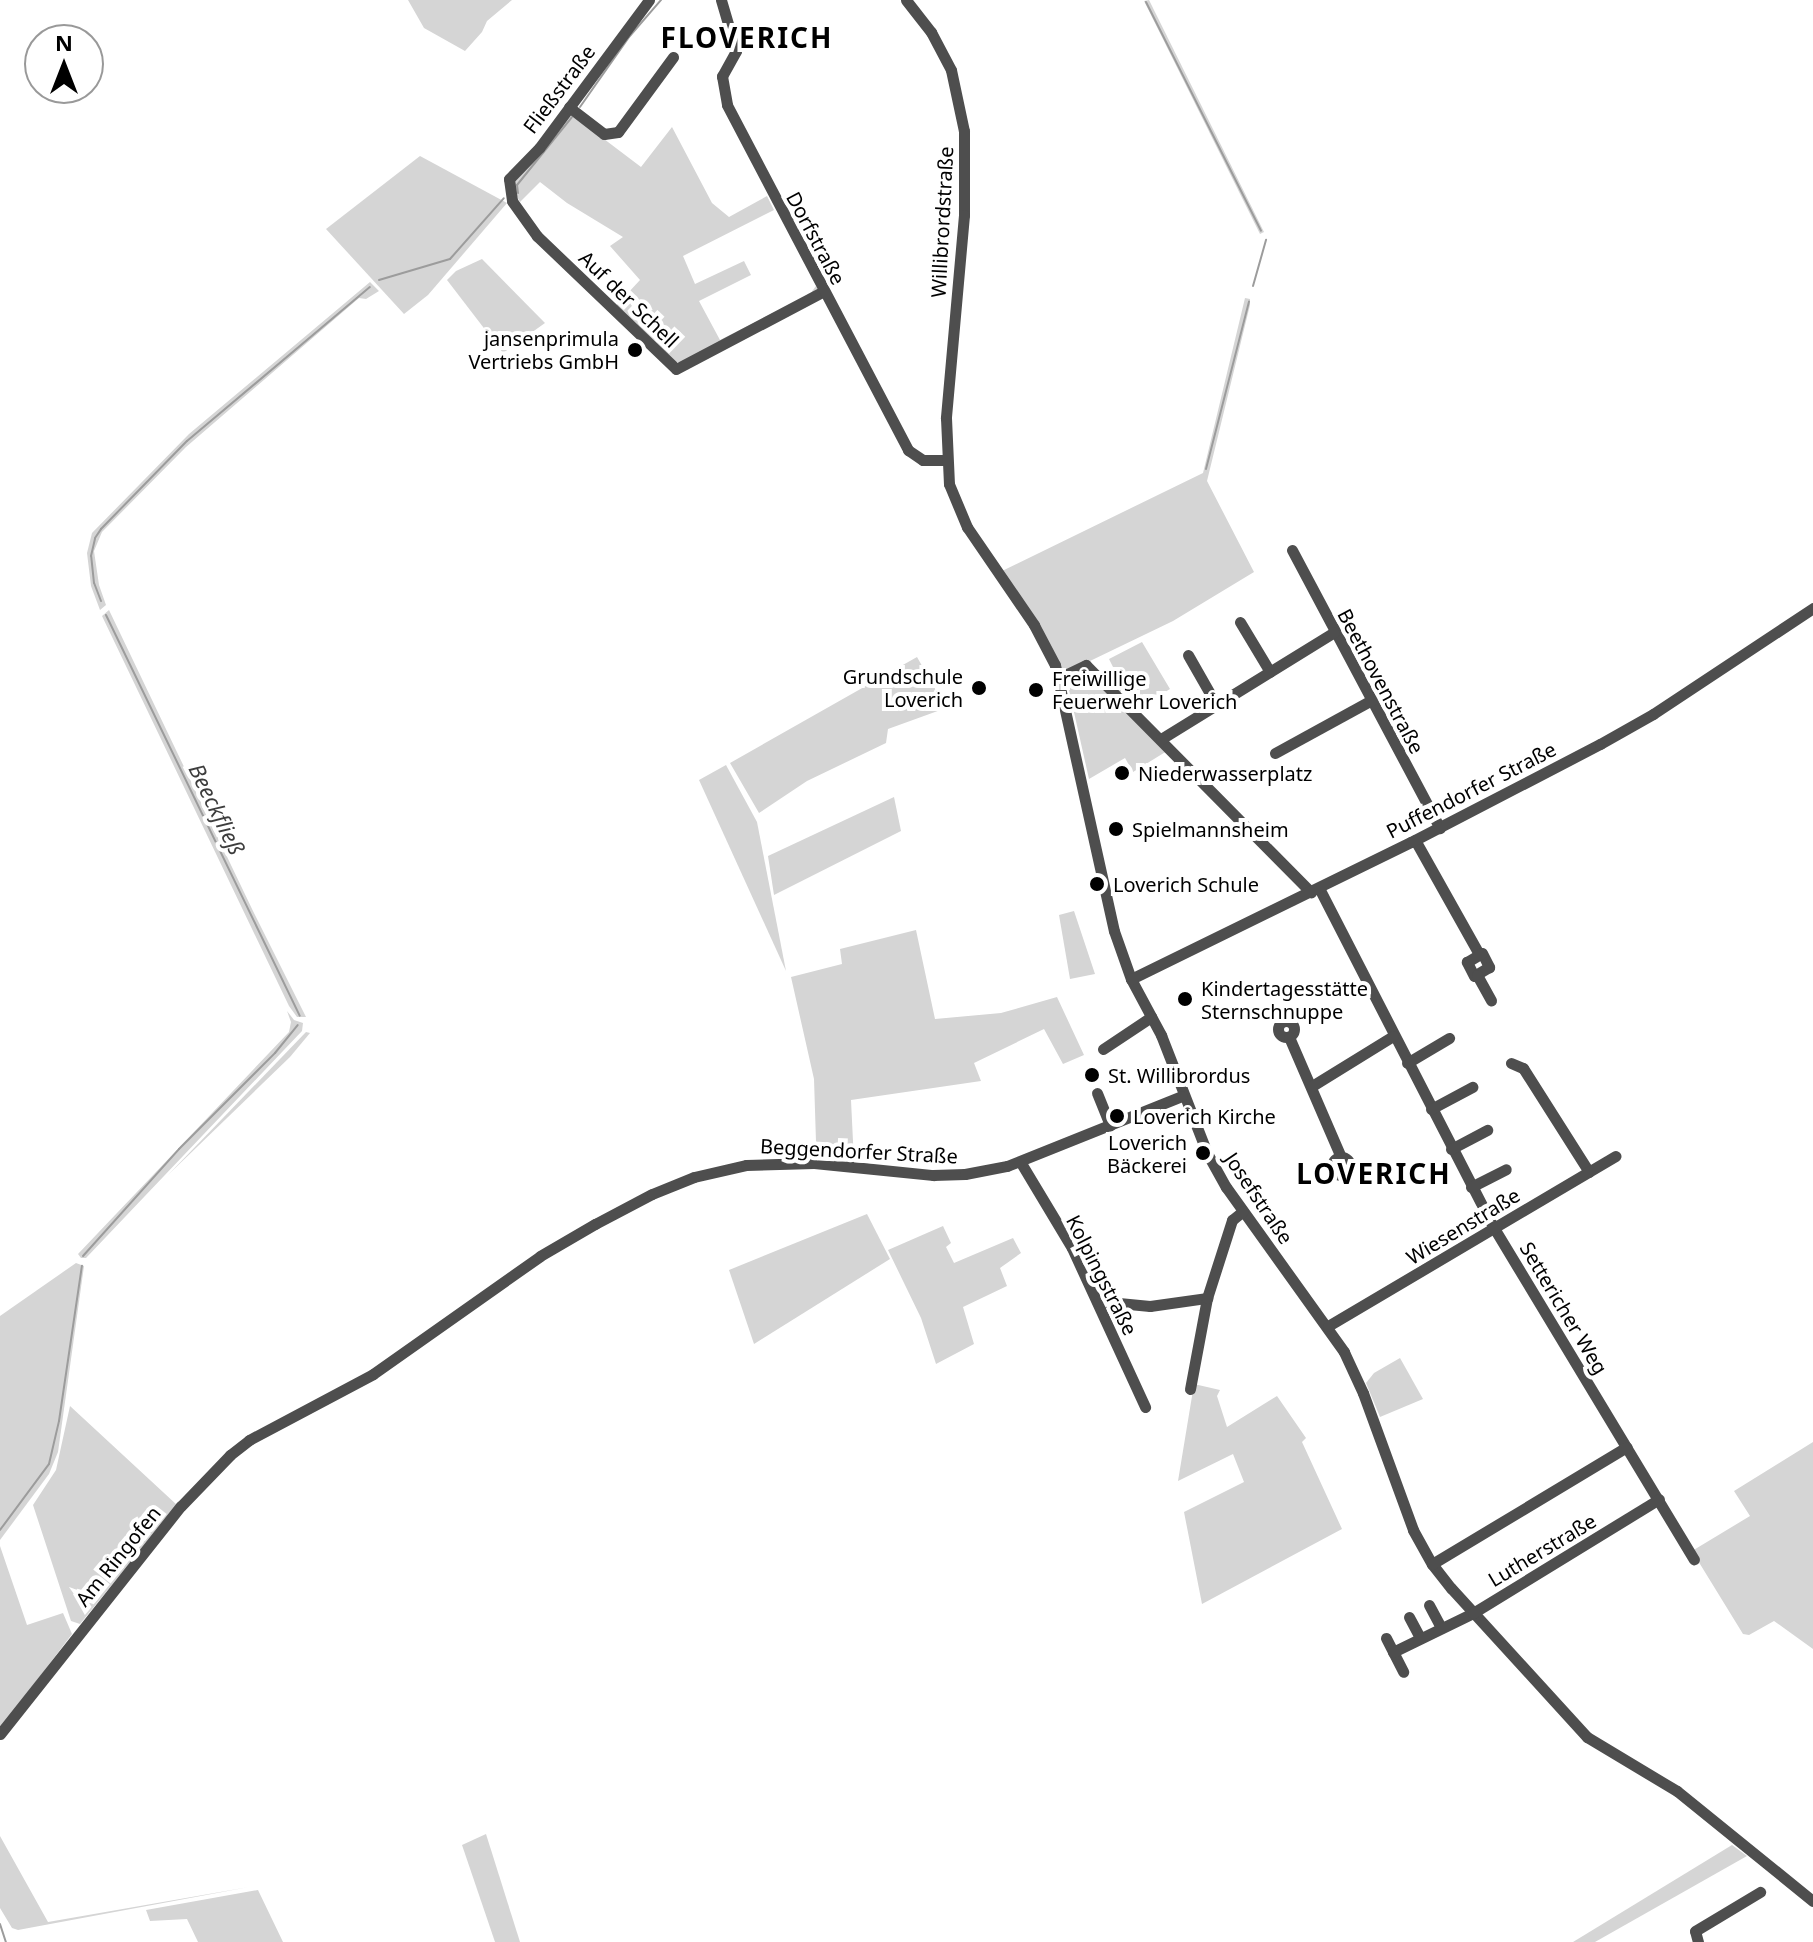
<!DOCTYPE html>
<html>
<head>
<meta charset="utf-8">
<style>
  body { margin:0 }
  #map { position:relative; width:1813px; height:1942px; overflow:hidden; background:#fff; font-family:"Noto Sans",sans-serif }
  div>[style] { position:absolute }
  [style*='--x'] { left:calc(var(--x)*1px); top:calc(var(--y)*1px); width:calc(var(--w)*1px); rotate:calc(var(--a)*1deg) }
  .green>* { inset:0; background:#d5d5d5 }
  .stream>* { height:2px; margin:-1px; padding:0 1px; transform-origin:1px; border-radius:1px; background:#9c9c9c }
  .minor>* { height:11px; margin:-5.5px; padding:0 5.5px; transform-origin:5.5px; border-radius:5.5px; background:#4e4e4e }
  .minor>.ring { margin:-5.5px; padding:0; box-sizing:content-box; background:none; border:11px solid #4e4e4e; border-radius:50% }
  .dots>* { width:22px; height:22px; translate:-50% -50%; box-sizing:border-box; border:4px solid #fff; border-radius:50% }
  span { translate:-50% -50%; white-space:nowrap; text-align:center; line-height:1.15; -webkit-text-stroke:8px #fff; paint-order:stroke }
  .street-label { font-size:20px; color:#000 }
  .poi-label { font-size:20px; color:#000 }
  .right { translate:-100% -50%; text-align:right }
  .left { translate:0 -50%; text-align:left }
  .water-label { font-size:22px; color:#3d3d3d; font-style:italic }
  .district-label { font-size:28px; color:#000; font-weight:700; letter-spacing:2px }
  .north { position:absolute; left:24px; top:24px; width:80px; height:80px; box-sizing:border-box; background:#fff; border:2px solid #999; border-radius:50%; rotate:0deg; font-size:22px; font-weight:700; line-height:32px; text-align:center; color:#000 }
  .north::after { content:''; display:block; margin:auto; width:28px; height:36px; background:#000; clip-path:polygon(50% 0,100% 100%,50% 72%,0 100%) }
</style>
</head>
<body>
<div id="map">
  <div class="green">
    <i style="clip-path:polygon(408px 0,512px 0,487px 21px,482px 32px,465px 51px,424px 28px)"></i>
    <i style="clip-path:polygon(1149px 0,1264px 232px,1260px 234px,1144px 1px)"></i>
    <i style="clip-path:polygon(571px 114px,641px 167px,672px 127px,712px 203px,729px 217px,767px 196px,774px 210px,683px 256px,695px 284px,744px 261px,751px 275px,699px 301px,720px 340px,810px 294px,816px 286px,820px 292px,685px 362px,675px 362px,615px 307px,640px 280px,610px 246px,623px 237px,567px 203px,540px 182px,520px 202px,514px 191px,516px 176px)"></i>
    <i style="clip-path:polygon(420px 156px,507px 203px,428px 295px,404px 314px,326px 229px)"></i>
    <i style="clip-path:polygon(482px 259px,545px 323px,503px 353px,447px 280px,456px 271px)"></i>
    <i style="clip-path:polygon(370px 282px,379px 291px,366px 299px,359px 298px,186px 447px,102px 532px,94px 551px,99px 585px,106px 605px,100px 610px,91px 586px,87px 553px,92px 533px,189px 434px)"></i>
    <i style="clip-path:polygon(1245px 298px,1250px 299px,1250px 305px,1207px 481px,1254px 572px,1173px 621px,1063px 674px,1040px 626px,1002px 571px,1203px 473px)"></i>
    <i style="clip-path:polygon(109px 610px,253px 911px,306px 1017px,297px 1017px,289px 1006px,102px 616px)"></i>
    <i style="clip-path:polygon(1142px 642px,1170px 689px,1137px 709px,1116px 689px,1122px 685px,1109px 659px)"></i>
    <i style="clip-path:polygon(917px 657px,946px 708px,888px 729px,886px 743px,807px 781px,759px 813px,730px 763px)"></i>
    <i style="clip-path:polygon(1087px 670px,1167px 751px,1133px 772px,1125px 758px,1089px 779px,1067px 681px)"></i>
    <i style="clip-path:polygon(726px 765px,757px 822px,786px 971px,699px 780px)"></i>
    <i style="clip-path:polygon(894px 797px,901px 831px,774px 895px,768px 856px)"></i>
    <i style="clip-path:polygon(1074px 911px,1095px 974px,1070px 979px,1059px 915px)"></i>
    <i style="clip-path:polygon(916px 930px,935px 1019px,1001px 1013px,1057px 997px,1084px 1055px,1063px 1064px,1044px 1029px,974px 1063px,981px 1081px,851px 1100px,854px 1162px,820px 1159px,816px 1142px,814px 1079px,791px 977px,842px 964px,840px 949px)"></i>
    <i style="clip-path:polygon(287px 1011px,294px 1020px,303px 1023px,302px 1031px,86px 1258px,81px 1258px,78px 1254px,289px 1032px,291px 1022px)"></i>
    <i style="clip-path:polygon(306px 1032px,310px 1033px,290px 1057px,168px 1175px)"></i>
    <i style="clip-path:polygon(867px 1214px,890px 1259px,754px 1344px,729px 1270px)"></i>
    <i style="clip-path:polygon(943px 1226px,951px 1243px,946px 1247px,954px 1263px,1013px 1238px,1021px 1253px,1000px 1268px,1007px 1286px,963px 1307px,974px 1344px,936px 1364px,921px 1318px,888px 1250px)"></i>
    <i style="clip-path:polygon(76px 1263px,84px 1266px,58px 1452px,49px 1474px,0 1540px,0 1316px)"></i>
    <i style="clip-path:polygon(1400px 1358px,1423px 1399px,1380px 1417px,1366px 1383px,1374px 1373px)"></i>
    <i style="clip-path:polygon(1194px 1384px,1220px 1390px,1217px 1396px,1227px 1427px,1277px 1396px,1306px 1438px,1302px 1442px,1342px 1529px,1202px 1604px,1184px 1512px,1244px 1482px,1233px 1454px,1178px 1481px)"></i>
    <i style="clip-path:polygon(70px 1406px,177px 1505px,80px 1624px,71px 1621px,33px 1505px,56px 1470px)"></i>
    <i style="clip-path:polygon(1813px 1442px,1813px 1649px,1774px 1621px,1749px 1635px,1743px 1634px,1692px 1551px,1750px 1516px,1734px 1491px)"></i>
    <i style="clip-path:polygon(0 1546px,27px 1625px,63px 1613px,72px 1634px,0 1729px)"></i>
    <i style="clip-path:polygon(486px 1834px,520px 1942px,495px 1942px,462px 1845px)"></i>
    <i style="clip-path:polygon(0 1836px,48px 1922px,249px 1887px,18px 1930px,12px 1928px,0 1908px)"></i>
    <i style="clip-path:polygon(1732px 1845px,1747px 1856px,1595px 1942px,1573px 1942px)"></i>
    <i style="clip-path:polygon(258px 1890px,283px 1942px,198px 1942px,187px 1919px,150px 1921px,146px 1910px)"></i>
  </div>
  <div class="stream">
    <i style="--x:1146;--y:2;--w:256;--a:63.3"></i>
    <i style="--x:580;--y:107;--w:85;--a:-55"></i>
    <i style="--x:629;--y:37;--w:49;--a:-49.1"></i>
    <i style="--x:518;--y:193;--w:8;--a:-97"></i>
    <i style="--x:517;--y:185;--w:87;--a:-51"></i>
    <i style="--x:379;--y:280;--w:74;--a:-16.5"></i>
    <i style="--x:450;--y:259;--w:81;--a:-48.5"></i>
    <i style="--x:1253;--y:286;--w:48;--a:-74.2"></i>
    <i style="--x:1206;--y:469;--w:173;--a:-75.6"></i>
    <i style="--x:101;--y:601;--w:19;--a:-111"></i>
    <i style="--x:94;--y:583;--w:27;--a:-96"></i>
    <i style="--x:91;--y:556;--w:18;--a:-77"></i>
    <i style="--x:95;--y:538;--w:11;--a:-56"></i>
    <i style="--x:101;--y:529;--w:123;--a:-45.7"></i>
    <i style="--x:187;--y:441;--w:239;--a:-40.1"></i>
    <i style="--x:106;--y:615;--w:445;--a:64.2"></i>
    <i style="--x:83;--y:1256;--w:144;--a:-48.1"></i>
    <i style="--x:179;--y:1149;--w:136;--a:-45"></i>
    <i style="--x:275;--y:1053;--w:36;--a:-51"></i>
    <i style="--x:0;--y:1530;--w:82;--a:-53.4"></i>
    <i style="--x:49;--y:1464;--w:44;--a:-76.9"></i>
    <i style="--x:59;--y:1421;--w:157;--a:-81.6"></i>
    <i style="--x:0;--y:1924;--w:19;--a:72"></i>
  </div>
  <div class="minor">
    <i style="--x:649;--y:0;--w:184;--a:126.6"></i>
    <i style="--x:539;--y:148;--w:43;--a:134.1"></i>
    <i style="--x:509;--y:179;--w:22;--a:82"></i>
    <i style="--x:512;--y:201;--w:43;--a:54.5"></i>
    <i style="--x:537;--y:236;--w:192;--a:43.7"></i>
    <i style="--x:676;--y:369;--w:167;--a:-27.8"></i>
    <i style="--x:721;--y:0;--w:53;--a:73.6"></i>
    <i style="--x:736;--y:51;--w:29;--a:119"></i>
    <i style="--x:722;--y:76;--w:29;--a:80"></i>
    <i style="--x:727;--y:105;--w:390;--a:62.3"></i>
    <i style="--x:908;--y:450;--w:18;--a:34"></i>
    <i style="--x:923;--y:460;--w:22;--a:0"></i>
    <i style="--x:906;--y:0;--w:41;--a:52"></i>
    <i style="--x:931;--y:32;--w:43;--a:62.2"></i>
    <i style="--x:951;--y:70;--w:62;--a:78"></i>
    <i style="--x:964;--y:131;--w:84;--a:90"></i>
    <i style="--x:964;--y:215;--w:204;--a:95.1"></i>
    <i style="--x:946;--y:418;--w:66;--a:87.4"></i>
    <i style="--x:949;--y:484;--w:47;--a:67.3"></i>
    <i style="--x:967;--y:527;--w:119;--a:55.6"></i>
    <i style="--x:1034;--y:625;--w:45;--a:62.3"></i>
    <i style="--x:1055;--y:665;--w:272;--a:77.5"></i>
    <i style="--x:1114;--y:931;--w:51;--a:70.5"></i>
    <i style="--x:1131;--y:979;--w:64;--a:61.8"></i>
    <i style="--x:1161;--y:1035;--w:127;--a:68.7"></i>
    <i style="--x:1207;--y:1153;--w:39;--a:61"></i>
    <i style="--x:1226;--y:1187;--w:203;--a:54.4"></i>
    <i style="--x:1344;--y:1352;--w:45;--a:65.1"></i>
    <i style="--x:1363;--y:1393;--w:146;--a:69.9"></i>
    <i style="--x:1413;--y:1530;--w:39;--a:61"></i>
    <i style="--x:1432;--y:1564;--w:31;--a:52"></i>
    <i style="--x:1451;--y:1588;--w:202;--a:47.6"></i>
    <i style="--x:1587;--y:1737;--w:105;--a:31"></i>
    <i style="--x:1677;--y:1791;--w:175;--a:39"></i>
    <i style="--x:569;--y:107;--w:44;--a:37.6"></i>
    <i style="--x:604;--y:134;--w:14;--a:-8"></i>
    <i style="--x:618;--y:132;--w:93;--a:-53.7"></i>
    <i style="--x:1292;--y:550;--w:315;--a:62"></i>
    <i style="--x:1240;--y:622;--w:58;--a:59"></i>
    <i style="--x:1188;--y:655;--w:56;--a:60.3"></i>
    <i style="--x:1059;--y:678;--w:30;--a:-26"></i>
    <i style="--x:1086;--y:665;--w:320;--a:45.3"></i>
    <i style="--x:1161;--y:739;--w:203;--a:-31.7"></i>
    <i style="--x:1275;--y:753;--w:111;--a:-28.7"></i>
    <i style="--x:1415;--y:840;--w:131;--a:60.7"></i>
    <i style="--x:1319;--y:888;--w:382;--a:62.8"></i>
    <i style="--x:1494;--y:1228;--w:387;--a:58.9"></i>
    <i style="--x:1482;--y:953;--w:16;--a:63"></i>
    <i style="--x:1489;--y:967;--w:17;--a:149"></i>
    <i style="--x:1474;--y:976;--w:16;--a:-117"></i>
    <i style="--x:1467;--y:962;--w:17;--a:-31"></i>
    <i style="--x:1477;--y:975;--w:29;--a:61"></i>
    <i style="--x:1131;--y:979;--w:312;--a:-26.1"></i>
    <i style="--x:1411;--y:842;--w:213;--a:-27.4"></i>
    <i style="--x:1600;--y:744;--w:61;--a:-29.5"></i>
    <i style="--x:1653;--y:714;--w:192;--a:-33.5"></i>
    <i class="ring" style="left:1278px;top:1021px;width:5px;height:5px"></i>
    <i style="--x:1289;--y:1037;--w:131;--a:66.6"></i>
    <i style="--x:1103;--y:1049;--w:58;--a:-33.7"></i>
    <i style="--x:1407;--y:1063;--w:49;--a:-30.8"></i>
    <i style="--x:1511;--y:1063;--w:13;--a:23"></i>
    <i style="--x:1523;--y:1068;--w:123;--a:57.6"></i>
    <i style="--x:1312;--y:1086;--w:95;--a:-31.7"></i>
    <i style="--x:1097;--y:1093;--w:35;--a:68"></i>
    <i style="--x:1431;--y:1109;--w:47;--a:-28.2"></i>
    <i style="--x:1451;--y:1149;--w:41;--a:-27.8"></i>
    <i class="ring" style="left:1332px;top:1157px;width:7px;height:7px"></i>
    <i style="--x:1021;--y:1163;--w:99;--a:59"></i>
    <i style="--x:1072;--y:1248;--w:175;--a:65.3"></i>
    <i style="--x:1471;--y:1187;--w:39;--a:-27"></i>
    <i style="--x:1098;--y:1301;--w:52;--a:5.5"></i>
    <i style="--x:1150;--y:1306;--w:58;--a:-8"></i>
    <i style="--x:1328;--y:1326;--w:334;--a:-30.6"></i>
    <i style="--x:1190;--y:1389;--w:93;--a:-79.4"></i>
    <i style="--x:1207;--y:1298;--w:82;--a:-72.2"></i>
    <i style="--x:1232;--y:1220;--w:14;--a:-39"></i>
    <i style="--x:1432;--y:1564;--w:227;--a:-31"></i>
    <i style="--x:1429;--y:1605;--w:26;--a:62"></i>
    <i style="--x:1409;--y:1617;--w:24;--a:62"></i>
    <i style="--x:1386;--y:1638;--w:38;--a:63"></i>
    <i style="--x:1393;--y:1652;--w:89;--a:-26"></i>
    <i style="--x:1473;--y:1613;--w:218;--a:-31.5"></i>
    <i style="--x:0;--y:1734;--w:291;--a:-51.6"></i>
    <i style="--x:181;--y:1506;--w:71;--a:-46.1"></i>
    <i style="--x:230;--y:1455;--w:24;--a:-38"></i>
    <i style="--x:249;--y:1440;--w:140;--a:-28"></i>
    <i style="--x:373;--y:1374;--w:204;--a:-35.2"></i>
    <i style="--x:540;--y:1256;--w:64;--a:-30.2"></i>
    <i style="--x:595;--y:1224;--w:64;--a:-27.8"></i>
    <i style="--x:652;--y:1194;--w:45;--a:-22"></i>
    <i style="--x:694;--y:1177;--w:53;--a:-13"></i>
    <i style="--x:746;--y:1165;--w:68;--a:-1.7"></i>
    <i style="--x:814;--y:1163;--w:120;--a:5.8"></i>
    <i style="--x:933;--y:1175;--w:32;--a:-2"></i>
    <i style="--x:965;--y:1174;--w:43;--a:-10.8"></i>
    <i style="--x:1007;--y:1166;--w:188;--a:-21.8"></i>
    <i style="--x:1698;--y:1942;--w:11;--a:-105"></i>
    <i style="--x:1695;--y:1931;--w:76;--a:-31"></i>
  </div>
  <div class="dots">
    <i style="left:635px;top:350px;background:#000"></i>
    <i style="left:979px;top:688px;background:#000"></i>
    <i style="left:1036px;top:690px;background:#000"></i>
    <i style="left:1122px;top:773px;background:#000"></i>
    <i style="left:1116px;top:829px;background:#000"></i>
    <i style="left:1097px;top:884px;background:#000"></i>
    <i style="left:1185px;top:999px;background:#000"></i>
    <i style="left:1092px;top:1075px;background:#000"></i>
    <i style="left:1117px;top:1116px;background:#000"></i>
    <i style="left:1203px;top:1153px;background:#000"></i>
  </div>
  <div class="street-label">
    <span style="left:559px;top:89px;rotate:-53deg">Fließstraße</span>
    <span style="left:942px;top:222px;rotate:-87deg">Willibrordstraße</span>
    <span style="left:816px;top:238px;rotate:62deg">Dorfstraße</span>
    <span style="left:629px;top:299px;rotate:44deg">Auf der Schell</span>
    <span style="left:1381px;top:681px;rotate:62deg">Beethovenstraße</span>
    <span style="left:1471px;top:790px;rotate:-27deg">Puffendorfer Straße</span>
    <span style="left:859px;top:1151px;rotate:3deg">Beggendorfer Straße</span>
    <span style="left:1259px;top:1198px;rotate:56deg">Josefstraße</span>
    <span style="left:1463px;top:1226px;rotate:-31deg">Wiesenstraße</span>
    <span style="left:1102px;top:1275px;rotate:63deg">Kolpingstraße</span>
    <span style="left:1564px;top:1308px;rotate:59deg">Settericher Weg</span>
    <span style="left:1542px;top:1550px;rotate:-31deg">Lutherstraße</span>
    <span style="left:118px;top:1556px;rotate:-51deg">Am Ringofen</span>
  </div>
  <div class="poi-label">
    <span class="right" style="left:619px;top:350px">jansenprimula<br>Vertriebs GmbH</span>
    <span class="right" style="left:963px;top:688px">Grundschule<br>Loverich</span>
    <span class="left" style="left:1052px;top:690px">Freiwillige<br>Feuerwehr Loverich</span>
    <span class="left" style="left:1138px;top:773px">Niederwasserplatz</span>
    <span class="left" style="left:1132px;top:829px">Spielmannsheim</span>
    <span class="left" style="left:1113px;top:884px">Loverich Schule</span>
    <span class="left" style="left:1201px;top:1000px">Kindertagesstätte<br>Sternschnuppe</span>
    <span class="left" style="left:1108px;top:1075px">St. Willibrordus</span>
    <span class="left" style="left:1133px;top:1116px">Loverich Kirche</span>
    <span class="right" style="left:1187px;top:1154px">Loverich<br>Bäckerei</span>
  </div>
  <div class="water-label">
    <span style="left:217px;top:809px;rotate:64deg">Beeckfließ</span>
  </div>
  <div class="district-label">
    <span style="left:747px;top:37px">FLOVERICH</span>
    <span style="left:1374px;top:1173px">LOVERICH</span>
  </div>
  <div class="north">N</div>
</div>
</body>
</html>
